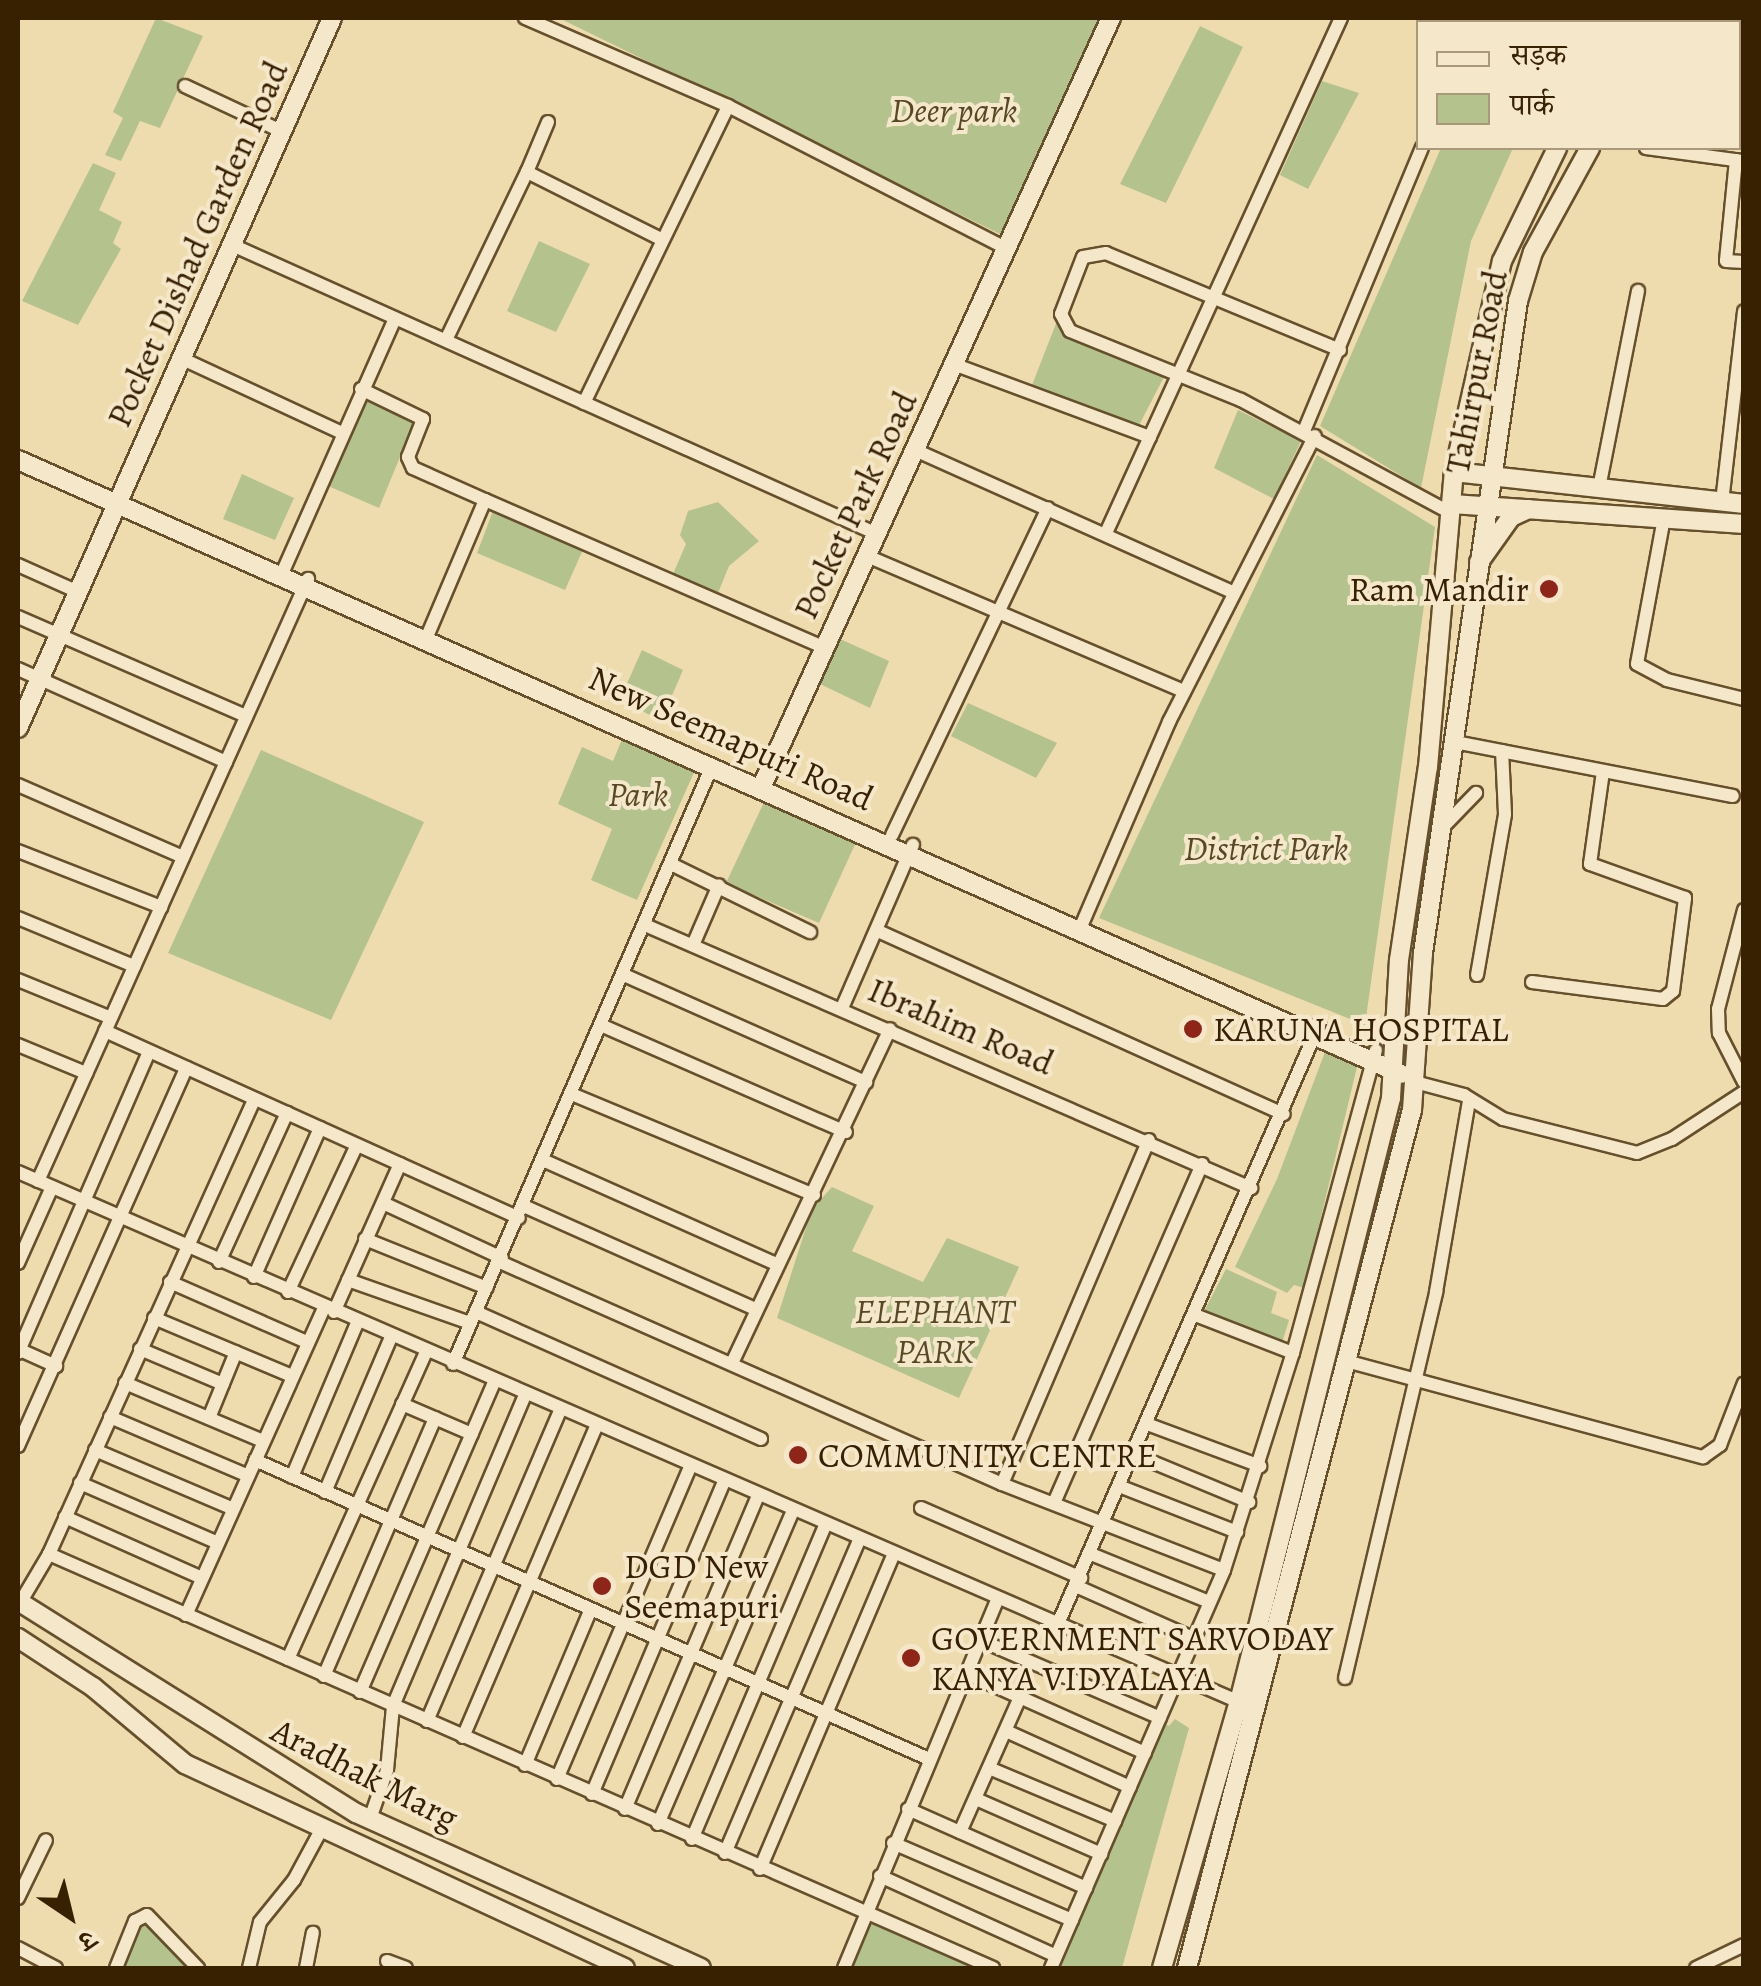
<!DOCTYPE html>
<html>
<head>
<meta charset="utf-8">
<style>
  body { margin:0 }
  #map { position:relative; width:1761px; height:1986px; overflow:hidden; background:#efdcae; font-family:Alegreya,"Noto Serif Devanagari",serif }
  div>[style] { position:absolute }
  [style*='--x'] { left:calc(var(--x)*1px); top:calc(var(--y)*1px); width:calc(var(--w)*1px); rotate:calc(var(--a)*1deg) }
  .green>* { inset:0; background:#b4c28e }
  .roads { filter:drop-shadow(2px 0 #66502c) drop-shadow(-2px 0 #66502c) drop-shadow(0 2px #66502c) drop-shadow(0 -2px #66502c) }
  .street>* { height:12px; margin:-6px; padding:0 6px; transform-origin:6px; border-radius:6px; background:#f5e8ca }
  .secondary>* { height:18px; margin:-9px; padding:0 9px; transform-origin:9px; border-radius:9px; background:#f5e8ca }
  .dots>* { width:28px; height:28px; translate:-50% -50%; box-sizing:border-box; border:5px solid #f5e8ca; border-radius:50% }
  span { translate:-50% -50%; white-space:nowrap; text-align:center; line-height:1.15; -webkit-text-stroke:8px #f5e8ca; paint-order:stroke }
  .park-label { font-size:35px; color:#574924; font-style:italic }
  .street-label { font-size:35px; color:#382100 }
  .poi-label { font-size:35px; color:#382100 }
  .right { translate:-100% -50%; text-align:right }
  .left { translate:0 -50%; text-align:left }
  .frame { position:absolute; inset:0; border:20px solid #382100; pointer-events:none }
  .legend { position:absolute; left:1416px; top:20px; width:325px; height:130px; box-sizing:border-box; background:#f5e8ca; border:2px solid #a99879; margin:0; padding:12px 18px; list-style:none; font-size:30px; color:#382100 }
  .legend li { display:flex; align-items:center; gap:20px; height:50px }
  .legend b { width:50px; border:2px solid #a99879 }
  .north { position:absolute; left:20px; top:1866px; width:100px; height:100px; -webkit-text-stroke:8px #f5e8ca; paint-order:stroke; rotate:145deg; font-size:28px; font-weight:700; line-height:40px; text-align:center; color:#382100 }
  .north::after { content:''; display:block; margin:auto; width:35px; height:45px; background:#382100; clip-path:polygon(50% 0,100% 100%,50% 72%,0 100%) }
</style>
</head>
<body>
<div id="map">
  <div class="green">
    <i style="clip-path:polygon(156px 18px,203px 36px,160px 128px,140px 121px,121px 161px,105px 155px,123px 118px,113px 112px)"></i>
    <i style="clip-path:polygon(559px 18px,1103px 18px,1002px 235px)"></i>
    <i style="clip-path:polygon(1200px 26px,1243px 47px,1166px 203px,1120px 184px)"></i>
    <i style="clip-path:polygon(1322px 81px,1359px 93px,1308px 189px,1280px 175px)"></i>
    <i style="clip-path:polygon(1441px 148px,1513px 148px,1471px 241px,1421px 488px,1320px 426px)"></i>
    <i style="clip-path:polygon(93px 163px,116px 173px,99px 210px,122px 222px,113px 243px,121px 249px,78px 325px,22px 301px)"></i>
    <i style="clip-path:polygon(539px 241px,590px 264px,556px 332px,507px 311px)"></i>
    <i style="clip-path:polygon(1057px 321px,1166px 373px,1135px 433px,1032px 385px)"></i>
    <i style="clip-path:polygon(357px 393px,419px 411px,379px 508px,319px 482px)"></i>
    <i style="clip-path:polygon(1238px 410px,1301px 441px,1274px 499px,1214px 468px)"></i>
    <i style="clip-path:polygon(1317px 455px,1435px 527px,1365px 1025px,1099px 918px)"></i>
    <i style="clip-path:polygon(242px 474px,294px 498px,275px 540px,223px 519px)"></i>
    <i style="clip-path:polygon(718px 502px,759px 541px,729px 566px,718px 593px,673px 574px,686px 544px,680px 535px,688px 511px)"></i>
    <i style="clip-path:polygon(496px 503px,586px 543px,565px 590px,477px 553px)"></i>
    <i style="clip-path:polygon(840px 639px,889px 661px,870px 708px,820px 684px)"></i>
    <i style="clip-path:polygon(642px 650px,683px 670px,661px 721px,620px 699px)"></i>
    <i style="clip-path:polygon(968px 703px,1057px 743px,1036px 778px,951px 736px)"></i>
    <i style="clip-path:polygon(623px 737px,696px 768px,637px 900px,591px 880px,612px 829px,558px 804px,582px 747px,613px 761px)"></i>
    <i style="clip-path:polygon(261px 750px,424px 822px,331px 1020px,168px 953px)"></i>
    <i style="clip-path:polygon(765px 800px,858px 838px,819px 923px,726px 883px)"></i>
    <i style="clip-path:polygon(1325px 1052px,1357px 1067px,1304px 1288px,1294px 1285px,1287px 1293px,1235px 1267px,1277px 1179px)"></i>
    <i style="clip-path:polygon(832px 1187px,874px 1206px,852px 1251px,923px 1282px,947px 1238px,1019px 1267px,959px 1398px,777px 1318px,812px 1209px)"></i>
    <i style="clip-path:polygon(1226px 1269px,1277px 1292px,1271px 1313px,1289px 1320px,1278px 1356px,1200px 1319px)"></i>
    <i style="clip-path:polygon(1175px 1719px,1189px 1728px,1122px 1968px,1055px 1968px,1164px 1723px,1169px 1726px)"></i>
    <i style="clip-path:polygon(140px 1919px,187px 1968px,113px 1968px)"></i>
    <i style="clip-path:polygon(865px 1919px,982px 1968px,843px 1968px)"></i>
  </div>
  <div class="roads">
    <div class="street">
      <i style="--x:525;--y:18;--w:221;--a:23.4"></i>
      <i style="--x:728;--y:106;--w:314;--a:27.1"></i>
      <i style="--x:1439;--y:18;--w:13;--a:18"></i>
      <i style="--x:1699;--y:22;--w:4;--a:-63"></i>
      <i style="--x:1738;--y:83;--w:8;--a:-40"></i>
      <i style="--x:185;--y:86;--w:106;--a:25.1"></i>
      <i style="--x:548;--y:122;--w:54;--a:112.8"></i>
      <i style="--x:527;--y:172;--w:150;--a:26.6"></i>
      <i style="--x:1646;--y:148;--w:97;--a:7.7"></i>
      <i style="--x:1736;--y:160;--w:101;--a:95.7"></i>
      <i style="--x:1726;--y:261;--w:18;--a:3"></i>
      <i style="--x:230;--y:244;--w:709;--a:24.14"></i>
      <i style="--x:446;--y:340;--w:187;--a:-64.3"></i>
      <i style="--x:1340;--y:350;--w:253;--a:-157.5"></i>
      <i style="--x:1106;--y:253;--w:23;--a:170"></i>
      <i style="--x:1083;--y:257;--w:61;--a:111.1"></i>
      <i style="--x:1061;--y:314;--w:19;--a:62"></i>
      <i style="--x:1070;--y:331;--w:184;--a:22"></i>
      <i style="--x:1241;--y:400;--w:238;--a:28.3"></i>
      <i style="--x:185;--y:360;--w:173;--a:24.9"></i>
      <i style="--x:956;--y:365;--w:207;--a:20.4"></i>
      <i style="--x:361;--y:389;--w:69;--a:25.8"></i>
      <i style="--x:423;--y:419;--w:41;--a:111.5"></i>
      <i style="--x:408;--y:457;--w:12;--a:66"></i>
      <i style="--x:413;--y:468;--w:79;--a:24"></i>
      <i style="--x:485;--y:500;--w:143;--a:113"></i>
      <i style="--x:584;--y:403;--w:330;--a:-64.1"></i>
      <i style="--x:1304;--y:431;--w:307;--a:-67.4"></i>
      <i style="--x:915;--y:450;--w:347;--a:24.1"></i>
      <i style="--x:1599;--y:488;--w:201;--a:-78.8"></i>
      <i style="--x:485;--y:500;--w:371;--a:23.5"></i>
      <i style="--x:1722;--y:502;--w:192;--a:-83.4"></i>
      <i style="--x:1664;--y:518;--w:148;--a:100.5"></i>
      <i style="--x:1637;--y:664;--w:34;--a:28"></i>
      <i style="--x:1667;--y:680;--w:79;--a:13.9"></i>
      <i style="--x:1106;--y:533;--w:566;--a:-65.47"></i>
      <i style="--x:867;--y:556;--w:345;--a:23.1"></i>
      <i style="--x:18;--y:565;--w:66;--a:24.2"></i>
      <i style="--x:284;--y:569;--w:274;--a:-66.1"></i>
      <i style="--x:18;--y:617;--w:249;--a:23.5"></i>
      <i style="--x:18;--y:669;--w:228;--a:24.1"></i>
      <i style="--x:1455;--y:742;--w:283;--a:11"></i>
      <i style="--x:18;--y:785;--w:180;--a:23.6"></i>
      <i style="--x:1442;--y:828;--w:49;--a:-45.8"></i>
      <i style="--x:892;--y:835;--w:362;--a:-64.5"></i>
      <i style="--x:18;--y:851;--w:154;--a:21.4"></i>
      <i style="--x:671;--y:864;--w:155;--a:26.1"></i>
      <i style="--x:1744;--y:910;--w:102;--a:104.7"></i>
      <i style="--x:1718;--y:1009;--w:24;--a:88"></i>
      <i style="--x:1719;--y:1033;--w:55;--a:63"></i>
      <i style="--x:18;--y:918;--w:126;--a:22.5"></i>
      <i style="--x:645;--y:925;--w:661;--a:23.46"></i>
      <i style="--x:878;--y:931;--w:445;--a:24.3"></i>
      <i style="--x:1079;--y:931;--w:228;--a:-66.7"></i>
      <i style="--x:1169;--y:722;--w:321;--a:-63"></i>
      <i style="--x:693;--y:945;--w:65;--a:-66.6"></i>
      <i style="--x:624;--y:975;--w:265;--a:23.9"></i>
      <i style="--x:1477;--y:975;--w:163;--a:-80.1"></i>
      <i style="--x:1505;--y:814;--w:63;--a:-92.7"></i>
      <i style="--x:18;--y:980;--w:100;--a:22.2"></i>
      <i style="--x:1532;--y:982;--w:132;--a:7.4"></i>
      <i style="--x:1663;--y:999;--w:13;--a:-39"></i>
      <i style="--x:1673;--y:991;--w:94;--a:-82.6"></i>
      <i style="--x:1685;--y:898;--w:101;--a:-160.3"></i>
      <i style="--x:1590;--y:864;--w:94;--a:-82"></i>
      <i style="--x:842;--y:1008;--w:178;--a:-66.5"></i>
      <i style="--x:603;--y:1026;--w:265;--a:23.6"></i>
      <i style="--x:105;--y:1031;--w:454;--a:24.3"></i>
      <i style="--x:18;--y:1045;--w:74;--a:22.4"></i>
      <i style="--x:1415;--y:1082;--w:51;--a:14.9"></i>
      <i style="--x:1464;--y:1095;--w:46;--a:31.6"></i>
      <i style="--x:1503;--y:1119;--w:138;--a:14.2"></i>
      <i style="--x:1637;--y:1153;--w:38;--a:-22"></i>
      <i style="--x:1672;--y:1139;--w:86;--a:-33.1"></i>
      <i style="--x:574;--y:1095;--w:260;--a:22.6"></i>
      <i style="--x:545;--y:1161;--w:253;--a:24"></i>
      <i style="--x:18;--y:1172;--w:1336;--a:23.46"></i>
      <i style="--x:38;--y:1181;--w:660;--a:-65.84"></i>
      <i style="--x:383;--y:1203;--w:131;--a:24.8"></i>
      <i style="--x:526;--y:1207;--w:251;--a:24"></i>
      <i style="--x:365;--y:1239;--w:131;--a:21.9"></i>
      <i style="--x:219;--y:1262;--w:164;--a:-65.5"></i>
      <i style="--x:500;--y:1262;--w:549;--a:23.86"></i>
      <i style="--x:1002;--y:1484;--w:238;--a:21.2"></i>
      <i style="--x:18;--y:1263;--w:83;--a:-65.9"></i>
      <i style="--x:254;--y:1277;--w:163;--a:-66.1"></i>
      <i style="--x:348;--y:1280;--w:129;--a:19.4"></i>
      <i style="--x:170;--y:1282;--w:150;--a:23.7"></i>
      <i style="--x:288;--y:1292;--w:162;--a:-64.9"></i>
      <i style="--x:334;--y:1312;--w:162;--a:-66"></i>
      <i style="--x:476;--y:1312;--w:312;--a:24"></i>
      <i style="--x:154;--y:1318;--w:150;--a:22.8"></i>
      <i style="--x:18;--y:1349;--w:42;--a:24.1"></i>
      <i style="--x:140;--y:1349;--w:90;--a:22.9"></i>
      <i style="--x:18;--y:1353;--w:328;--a:-66.5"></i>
      <i style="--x:1293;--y:1353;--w:314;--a:-74.7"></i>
      <i style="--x:733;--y:1361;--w:367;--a:-64.7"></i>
      <i style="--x:1346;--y:1361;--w:370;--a:15.1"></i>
      <i style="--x:1703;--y:1457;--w:21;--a:-35"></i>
      <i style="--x:1720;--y:1445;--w:66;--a:-68.8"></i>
      <i style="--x:453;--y:1364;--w:652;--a:-66.58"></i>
      <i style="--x:125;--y:1383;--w:150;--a:22.8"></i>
      <i style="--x:402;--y:1404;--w:76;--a:23.2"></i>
      <i style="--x:110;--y:1417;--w:150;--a:23.1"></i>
      <i style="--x:209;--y:1418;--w:71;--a:-67.8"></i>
      <i style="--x:1147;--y:1424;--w:121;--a:20.4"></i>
      <i style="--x:18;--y:1446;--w:414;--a:-66"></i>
      <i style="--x:95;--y:1450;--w:150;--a:23.1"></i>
      <i style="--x:1133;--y:1454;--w:126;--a:22.5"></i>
      <i style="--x:255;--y:1460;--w:737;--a:23.92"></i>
      <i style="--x:292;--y:1477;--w:167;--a:-67.1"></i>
      <i style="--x:80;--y:1483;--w:150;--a:23.5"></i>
      <i style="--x:1002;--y:1484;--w:374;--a:-66.9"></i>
      <i style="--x:1119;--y:1486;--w:127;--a:21.3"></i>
      <i style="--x:325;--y:1492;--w:168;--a:-66.9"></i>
      <i style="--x:1054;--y:1503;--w:370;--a:-66.4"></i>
      <i style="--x:921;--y:1508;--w:175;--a:23.6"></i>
      <i style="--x:65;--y:1517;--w:150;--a:24"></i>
      <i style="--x:49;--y:1554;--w:1031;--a:23.68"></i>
      <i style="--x:1091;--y:1554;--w:127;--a:22.1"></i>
      <i style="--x:1078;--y:1587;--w:128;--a:24"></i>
      <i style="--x:20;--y:1603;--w:57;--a:-59.4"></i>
      <i style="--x:49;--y:1554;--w:499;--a:-65.7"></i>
      <i style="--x:186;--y:1615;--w:337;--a:-65.8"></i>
      <i style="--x:1057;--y:1626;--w:656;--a:-66.45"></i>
      <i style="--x:980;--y:1640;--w:196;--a:23.4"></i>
      <i style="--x:288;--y:1659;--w:337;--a:-65.8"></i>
      <i style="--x:966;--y:1673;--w:196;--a:24.1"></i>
      <i style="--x:324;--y:1676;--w:281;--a:-66.7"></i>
      <i style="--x:1345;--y:1678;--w:397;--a:-76.7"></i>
      <i style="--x:1436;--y:1292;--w:194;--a:-80.2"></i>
      <i style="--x:360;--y:1692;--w:338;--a:-66.6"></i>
      <i style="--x:427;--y:1721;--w:337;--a:-66.8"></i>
      <i style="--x:1006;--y:1731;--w:136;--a:24.3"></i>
      <i style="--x:463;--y:1737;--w:338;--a:-66.8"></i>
      <i style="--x:525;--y:1765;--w:169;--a:-67.1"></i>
      <i style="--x:989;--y:1768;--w:137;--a:22.8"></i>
      <i style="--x:557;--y:1779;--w:339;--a:-66.9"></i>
      <i style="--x:592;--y:1794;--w:340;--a:-67.1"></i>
      <i style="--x:976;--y:1799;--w:137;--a:23.7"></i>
      <i style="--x:625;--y:1809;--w:340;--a:-67"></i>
      <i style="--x:908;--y:1809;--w:195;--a:23.9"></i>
      <i style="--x:370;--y:1819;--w:52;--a:-70.9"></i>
      <i style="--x:387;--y:1770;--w:64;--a:-84.6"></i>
      <i style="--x:393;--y:1706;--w:338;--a:-67"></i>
      <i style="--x:658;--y:1824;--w:341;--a:-66.7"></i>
      <i style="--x:960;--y:1832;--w:148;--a:-66"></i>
      <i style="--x:692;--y:1839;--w:341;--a:-67"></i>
      <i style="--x:893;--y:1843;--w:195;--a:23.3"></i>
      <i style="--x:725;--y:1853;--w:340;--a:-66.8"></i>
      <i style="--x:760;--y:1869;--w:341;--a:-67"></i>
      <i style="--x:880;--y:1876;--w:193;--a:24.4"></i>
      <i style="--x:18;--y:1898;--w:64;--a:-64.2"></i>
      <i style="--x:18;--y:1948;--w:43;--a:27.8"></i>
      <i style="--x:387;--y:1961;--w:20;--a:20"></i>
      <i style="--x:116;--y:1968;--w:51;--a:-68"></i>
      <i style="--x:135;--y:1921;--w:13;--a:-27"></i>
      <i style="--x:147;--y:1915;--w:74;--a:46.1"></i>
      <i style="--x:249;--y:1968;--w:47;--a:-76.6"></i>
      <i style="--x:260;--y:1922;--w:54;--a:-51"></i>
      <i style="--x:294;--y:1880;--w:57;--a:-61.6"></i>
      <i style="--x:306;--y:1968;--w:36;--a:-79"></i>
      <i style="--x:844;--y:1968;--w:399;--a:-67.4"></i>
      <i style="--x:1051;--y:1968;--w:434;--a:-66.5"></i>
      <i style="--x:1224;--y:1570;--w:228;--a:-72.4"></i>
      <i style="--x:1293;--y:1353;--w:105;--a:-158.8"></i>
      <i style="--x:1696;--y:1968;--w:53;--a:-25.6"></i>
    </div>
    <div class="secondary">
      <i style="--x:1613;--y:22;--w:4;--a:-63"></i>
      <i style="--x:1639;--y:22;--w:4;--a:-63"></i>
      <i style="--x:18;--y:460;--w:1513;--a:23.94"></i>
      <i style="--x:1454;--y:472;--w:292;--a:6.3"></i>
      <i style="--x:1452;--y:504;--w:293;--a:3.9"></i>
      <i style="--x:1479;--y:562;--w:55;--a:-54.6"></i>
      <i style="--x:1511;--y:517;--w:19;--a:-25"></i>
      <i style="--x:18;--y:728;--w:776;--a:-66.14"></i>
      <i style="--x:761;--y:788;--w:846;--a:-65.56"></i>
      <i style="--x:18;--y:1601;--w:399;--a:32.1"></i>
      <i style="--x:356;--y:1813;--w:378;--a:24.2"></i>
      <i style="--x:18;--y:1638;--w:90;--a:33.2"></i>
      <i style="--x:93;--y:1687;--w:120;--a:39.9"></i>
      <i style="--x:185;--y:1764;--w:485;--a:24.9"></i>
      <i style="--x:1162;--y:1968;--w:277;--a:-73.9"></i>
      <i style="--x:1239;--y:1702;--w:623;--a:-75.87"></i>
      <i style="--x:1391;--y:1098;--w:138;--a:-86.7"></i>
      <i style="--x:1399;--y:960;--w:195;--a:-81.5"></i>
      <i style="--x:1428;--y:767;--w:296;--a:-85"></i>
      <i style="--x:1454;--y:472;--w:216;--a:-77.2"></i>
      <i style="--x:1502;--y:261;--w:126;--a:-64"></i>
      <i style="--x:1187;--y:1968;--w:887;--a:-75.31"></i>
      <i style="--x:1412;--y:1110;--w:157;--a:-86"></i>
      <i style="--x:1423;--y:953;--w:659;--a:-81.71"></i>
      <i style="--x:1518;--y:301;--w:51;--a:-73"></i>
      <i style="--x:1533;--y:252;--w:119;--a:-61.3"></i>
    </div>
  </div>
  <div class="dots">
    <i style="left:1549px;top:589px;background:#8f2418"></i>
    <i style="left:1193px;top:1029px;background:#8f2418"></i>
    <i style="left:798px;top:1455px;background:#8f2418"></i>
    <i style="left:602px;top:1586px;background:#8f2418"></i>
    <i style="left:911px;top:1658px;background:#8f2418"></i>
  </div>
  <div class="park-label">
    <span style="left:954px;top:110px">Deer park</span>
    <span style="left:638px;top:794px">Park</span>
    <span style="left:1266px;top:848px">District Park</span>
    <span style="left:935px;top:1331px">ELEPHANT<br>PARK</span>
  </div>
  <div class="street-label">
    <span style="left:197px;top:244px;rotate:-66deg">Pocket Dishad Garden Road</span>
    <span style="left:1476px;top:372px;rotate:-79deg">Tahirpur Road</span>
    <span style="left:855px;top:505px;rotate:-65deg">Pocket Park Road</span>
    <span style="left:731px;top:738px;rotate:24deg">New Seemapuri Road</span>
    <span style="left:961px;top:1026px;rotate:23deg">Ibrahim Road</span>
    <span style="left:365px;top:1774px;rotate:27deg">Aradhak Marg</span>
  </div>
  <div class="poi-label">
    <span class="right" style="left:1529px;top:589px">Ram Mandir</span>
    <span class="left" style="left:1213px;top:1029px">KARUNA HOSPITAL</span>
    <span class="left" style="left:818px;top:1455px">COMMUNITY CENTRE</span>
    <span class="left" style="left:624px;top:1586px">DGD New<br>Seemapuri</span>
    <span class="left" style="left:931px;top:1658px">GOVERNMENT SARVODAY<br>KANYA VIDYALAYA</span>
  </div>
  <div class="frame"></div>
  <ul class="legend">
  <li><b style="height:12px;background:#f5e8ca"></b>सड़क</li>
  <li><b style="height:28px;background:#b4c28e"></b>पार्क</li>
  </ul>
  <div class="north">उ</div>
</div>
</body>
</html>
